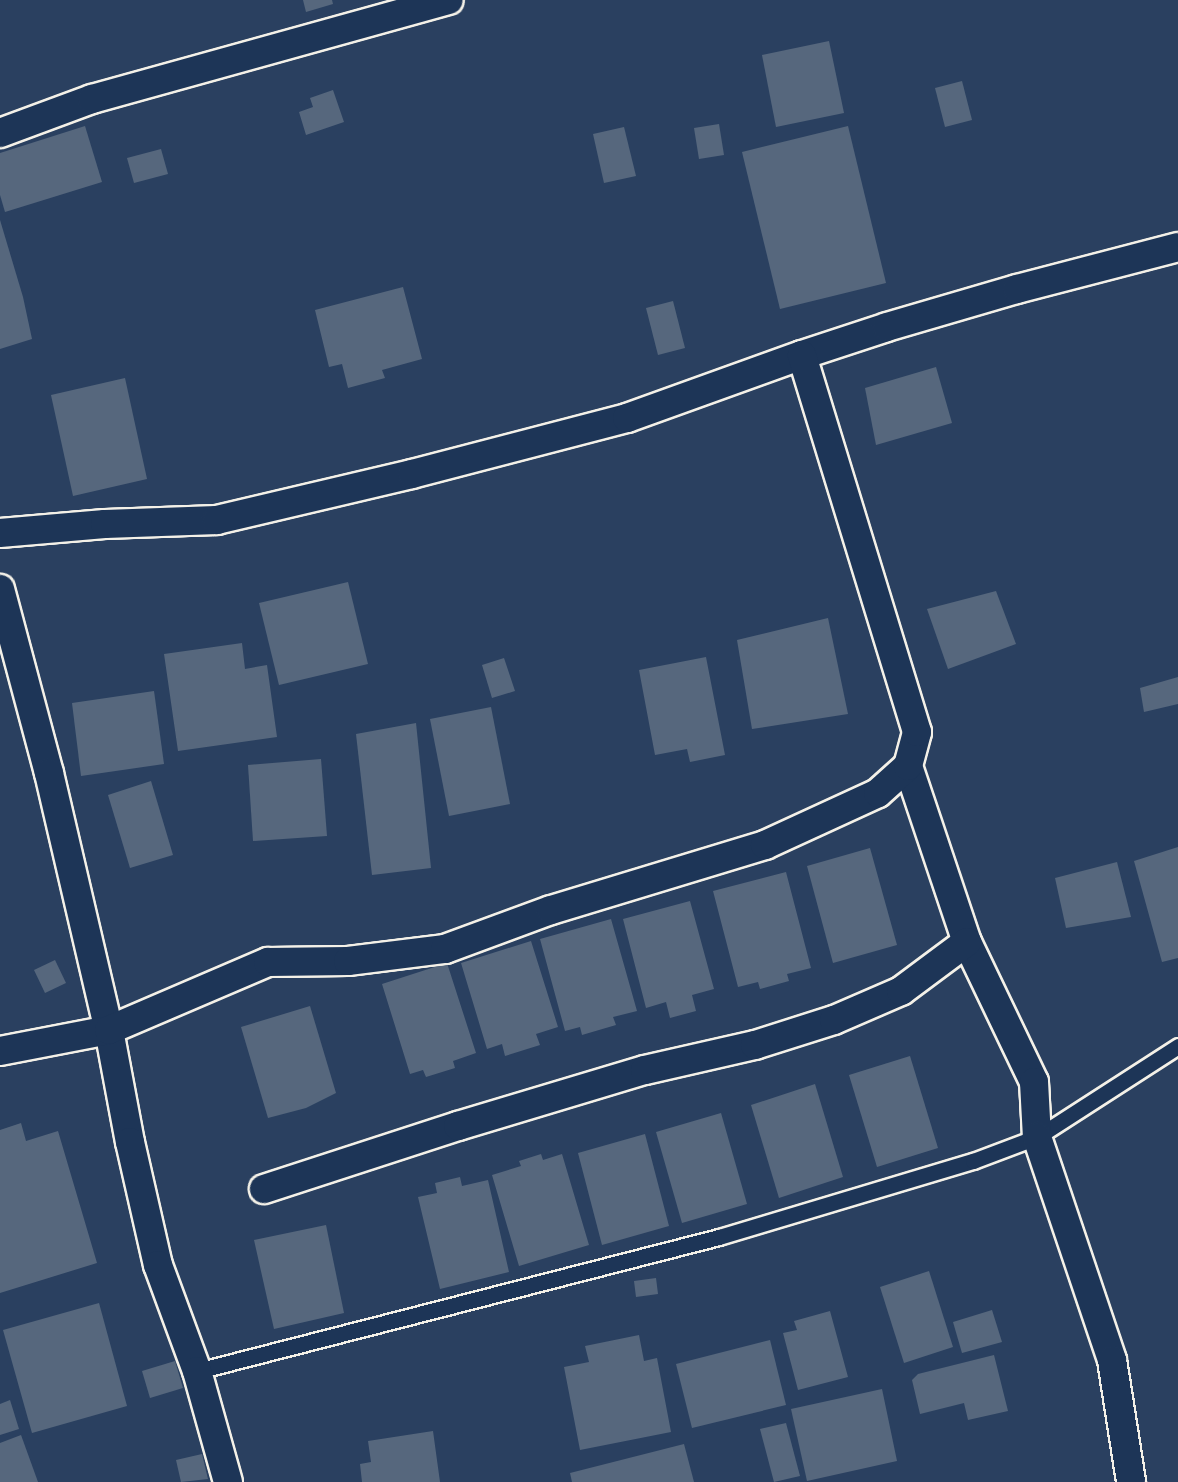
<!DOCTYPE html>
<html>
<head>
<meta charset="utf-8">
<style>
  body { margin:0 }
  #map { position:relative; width:1178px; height:1482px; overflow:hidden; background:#2a4060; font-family:Mynerve,sans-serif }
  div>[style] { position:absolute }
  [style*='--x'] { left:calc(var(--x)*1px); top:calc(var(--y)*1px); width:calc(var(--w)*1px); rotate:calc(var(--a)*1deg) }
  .building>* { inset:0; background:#56677d }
  .roads { filter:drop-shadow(2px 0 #f4f1e8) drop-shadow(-2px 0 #f4f1e8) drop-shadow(0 2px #f4f1e8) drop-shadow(0 -2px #f4f1e8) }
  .service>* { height:15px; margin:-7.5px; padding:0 7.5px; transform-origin:7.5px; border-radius:7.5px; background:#1d3557 }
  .minor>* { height:28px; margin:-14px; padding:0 14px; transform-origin:14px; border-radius:14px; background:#1d3557 }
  span { translate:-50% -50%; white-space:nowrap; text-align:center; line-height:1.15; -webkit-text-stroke:5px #1d3557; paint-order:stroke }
</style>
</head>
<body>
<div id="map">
  <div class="building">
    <i style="clip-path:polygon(303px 0,332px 0,333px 4px,306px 12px)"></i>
    <i style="clip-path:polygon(829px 41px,844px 113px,776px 127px,762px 55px)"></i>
    <i style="clip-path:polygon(962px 81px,972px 120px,945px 127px,935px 88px)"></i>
    <i style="clip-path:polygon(333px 90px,344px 122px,306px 135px,299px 112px,313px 107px,310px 98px)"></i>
    <i style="clip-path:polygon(719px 124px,724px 155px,699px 159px,694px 128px)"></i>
    <i style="clip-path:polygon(85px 126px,102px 182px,5px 212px,0 195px,0 153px)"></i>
    <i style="clip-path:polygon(848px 126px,886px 283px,780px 309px,742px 152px)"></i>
    <i style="clip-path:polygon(624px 127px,636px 176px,604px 183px,593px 134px)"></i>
    <i style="clip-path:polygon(161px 149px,168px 174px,134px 183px,127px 158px)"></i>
    <i style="clip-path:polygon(0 220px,23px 297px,32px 339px,0 349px)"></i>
    <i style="clip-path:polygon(403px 287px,422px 359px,382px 370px,385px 378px,348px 388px,342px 364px,329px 367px,315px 310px)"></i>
    <i style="clip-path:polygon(673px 301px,685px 348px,658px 355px,646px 308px)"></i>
    <i style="clip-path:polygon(936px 367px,952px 423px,876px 445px,865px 388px)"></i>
    <i style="clip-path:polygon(125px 378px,147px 479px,73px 496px,51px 395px)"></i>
    <i style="clip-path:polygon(348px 582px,368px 664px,279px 685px,259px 603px)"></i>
    <i style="clip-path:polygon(996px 591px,1016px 644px,948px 669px,927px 609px)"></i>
    <i style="clip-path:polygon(828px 618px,848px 714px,752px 729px,737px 640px)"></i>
    <i style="clip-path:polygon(242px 643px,245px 669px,267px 665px,277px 737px,178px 751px,164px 654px)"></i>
    <i style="clip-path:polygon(706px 657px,725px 755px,690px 762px,687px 749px,655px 755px,639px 670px)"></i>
    <i style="clip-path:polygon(504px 658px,515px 691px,492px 698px,482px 665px)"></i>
    <i style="clip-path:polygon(1178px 677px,1178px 704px,1144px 712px,1140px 688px)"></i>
    <i style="clip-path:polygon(154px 691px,164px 764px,81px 776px,72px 703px)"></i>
    <i style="clip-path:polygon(491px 707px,510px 804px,449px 816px,430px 719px)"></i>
    <i style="clip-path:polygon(416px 723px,431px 868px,372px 875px,356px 734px)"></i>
    <i style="clip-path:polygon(321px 759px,327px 836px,253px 841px,248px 765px)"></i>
    <i style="clip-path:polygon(151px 781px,173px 855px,130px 868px,108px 795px)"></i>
    <i style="clip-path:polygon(1178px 847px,1178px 958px,1162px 962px,1134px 861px)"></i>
    <i style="clip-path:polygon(870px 848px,897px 945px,833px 963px,807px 866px)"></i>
    <i style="clip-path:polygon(1117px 862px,1131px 917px,1066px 928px,1055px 878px)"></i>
    <i style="clip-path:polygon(786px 872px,811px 968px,787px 974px,789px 981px,760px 989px,758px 982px,738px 987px,713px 891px)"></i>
    <i style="clip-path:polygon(690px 901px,714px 989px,692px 995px,696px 1011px,670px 1018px,666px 1002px,646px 1008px,623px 919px)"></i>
    <i style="clip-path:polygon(611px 919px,637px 1011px,613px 1017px,616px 1025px,582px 1035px,580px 1027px,565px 1031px,540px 939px)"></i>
    <i style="clip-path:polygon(531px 941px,558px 1027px,536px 1034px,540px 1045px,505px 1056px,502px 1044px,487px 1049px,461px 963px)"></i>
    <i style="clip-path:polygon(55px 960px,66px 983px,45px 993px,34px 970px)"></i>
    <i style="clip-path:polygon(447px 963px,476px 1053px,453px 1061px,455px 1068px,426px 1077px,423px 1070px,410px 1074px,382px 984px)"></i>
    <i style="clip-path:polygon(310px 1006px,336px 1093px,306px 1108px,268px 1118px,241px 1027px)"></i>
    <i style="clip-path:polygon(910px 1056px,938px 1148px,877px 1167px,849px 1075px)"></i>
    <i style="clip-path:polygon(815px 1084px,843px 1177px,779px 1198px,751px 1105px)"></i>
    <i style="clip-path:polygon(721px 1113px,747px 1204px,682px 1223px,656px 1132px)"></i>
    <i style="clip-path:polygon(21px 1123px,26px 1141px,58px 1131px,97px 1263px,0 1293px,0 1130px)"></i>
    <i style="clip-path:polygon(645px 1134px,669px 1226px,602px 1245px,578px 1153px)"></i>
    <i style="clip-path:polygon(541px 1154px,543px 1160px,562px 1154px,589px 1245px,519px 1266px,492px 1175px,521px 1166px,519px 1161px)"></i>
    <i style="clip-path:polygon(460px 1177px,462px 1186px,488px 1180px,509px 1272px,440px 1289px,418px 1197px,437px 1193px,435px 1183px)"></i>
    <i style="clip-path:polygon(326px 1225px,344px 1313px,274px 1329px,254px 1240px)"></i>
    <i style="clip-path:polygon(929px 1271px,953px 1347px,904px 1363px,880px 1287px)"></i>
    <i style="clip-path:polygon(656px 1278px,658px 1294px,636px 1297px,634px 1281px)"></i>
    <i style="clip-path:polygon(99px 1303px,127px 1406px,32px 1433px,3px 1330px)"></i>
    <i style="clip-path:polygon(992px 1310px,1002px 1342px,962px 1353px,953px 1322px)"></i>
    <i style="clip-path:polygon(830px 1311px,848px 1377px,798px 1390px,783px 1333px,797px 1330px,794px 1321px)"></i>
    <i style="clip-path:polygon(639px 1335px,644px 1361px,657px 1358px,671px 1432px,580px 1450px,564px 1367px,589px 1362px,585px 1346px)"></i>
    <i style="clip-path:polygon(770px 1340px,786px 1405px,692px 1428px,676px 1364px)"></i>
    <i style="clip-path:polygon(994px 1355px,1008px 1411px,968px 1420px,964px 1403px,920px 1414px,912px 1380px,918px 1374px)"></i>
    <i style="clip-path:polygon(175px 1361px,183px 1388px,150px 1398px,142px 1371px)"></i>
    <i style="clip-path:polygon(882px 1389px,897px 1461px,807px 1481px,791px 1409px)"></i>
    <i style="clip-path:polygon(10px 1400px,19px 1429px,0 1435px,0 1404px)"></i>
    <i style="clip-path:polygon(786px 1423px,800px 1476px,774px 1482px,760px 1429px)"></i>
    <i style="clip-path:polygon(433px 1431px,440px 1482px,362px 1482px,360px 1464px,371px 1462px,368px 1441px)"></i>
    <i style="clip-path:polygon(21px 1435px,38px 1482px,0 1482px,0 1443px)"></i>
    <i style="clip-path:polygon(684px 1444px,694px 1482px,572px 1482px,570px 1473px)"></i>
    <i style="clip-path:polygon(202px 1454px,208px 1479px,181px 1482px,176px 1460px)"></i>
  </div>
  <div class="roads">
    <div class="service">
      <i style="--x:197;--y:1371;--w:539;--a:-14.4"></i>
      <i style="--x:719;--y:1237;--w:265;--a:-16.7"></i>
      <i style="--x:973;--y:1161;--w:68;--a:-20.6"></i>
      <i style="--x:1037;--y:1137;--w:168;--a:-32.8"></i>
    </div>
    <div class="minor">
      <i style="--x:0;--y:133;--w:98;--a:-20.3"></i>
      <i style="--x:92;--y:99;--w:370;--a:-15.5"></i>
      <i style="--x:0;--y:533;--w:105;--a:-4.9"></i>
      <i style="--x:105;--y:524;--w:112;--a:-2"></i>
      <i style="--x:217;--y:520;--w:200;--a:-13.3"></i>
      <i style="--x:412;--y:474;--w:222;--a:-14.6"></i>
      <i style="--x:627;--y:418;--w:186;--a:-19.8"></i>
      <i style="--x:802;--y:355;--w:89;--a:-18.2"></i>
      <i style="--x:887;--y:327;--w:135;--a:-16.3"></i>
      <i style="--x:1017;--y:289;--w:166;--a:-14.6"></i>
      <i style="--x:0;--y:589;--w:190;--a:75.1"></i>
      <i style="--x:49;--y:773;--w:264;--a:76.9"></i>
      <i style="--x:109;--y:1030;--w:114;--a:79.4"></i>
      <i style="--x:130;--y:1142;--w:126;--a:77.2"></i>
      <i style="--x:158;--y:1265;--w:113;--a:69.8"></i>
      <i style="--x:197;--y:1371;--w:115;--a:74.4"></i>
      <i style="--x:908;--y:766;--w:186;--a:71.5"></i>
      <i style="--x:967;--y:942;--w:155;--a:64.4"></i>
      <i style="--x:1034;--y:1082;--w:55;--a:86.9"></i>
      <i style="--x:1037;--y:1137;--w:235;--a:71.4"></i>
      <i style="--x:1112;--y:1360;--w:123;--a:81.1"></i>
      <i style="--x:0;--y:1051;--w:111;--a:-10.9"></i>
      <i style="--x:109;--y:1030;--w:173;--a:-23.2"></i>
      <i style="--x:268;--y:962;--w:80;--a:-0.7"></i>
      <i style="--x:348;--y:961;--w:98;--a:-7.1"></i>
      <i style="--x:445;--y:949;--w:113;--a:-20.2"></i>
      <i style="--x:551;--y:910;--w:224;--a:-16.9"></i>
      <i style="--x:765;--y:845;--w:124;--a:-24.7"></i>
      <i style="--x:878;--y:793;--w:40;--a:-42"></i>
      <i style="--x:908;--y:766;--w:35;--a:-75"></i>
      <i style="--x:917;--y:732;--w:394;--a:-107"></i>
      <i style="--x:264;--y:1189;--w:204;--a:-18"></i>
      <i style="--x:458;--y:1126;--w:195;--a:-16.7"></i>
      <i style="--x:645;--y:1070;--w:113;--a:-12.8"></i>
      <i style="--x:755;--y:1045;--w:83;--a:-17.6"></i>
      <i style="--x:834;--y:1020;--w:73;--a:-23.4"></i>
      <i style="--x:901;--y:991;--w:82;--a:-36.6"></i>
    </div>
  </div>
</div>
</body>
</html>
